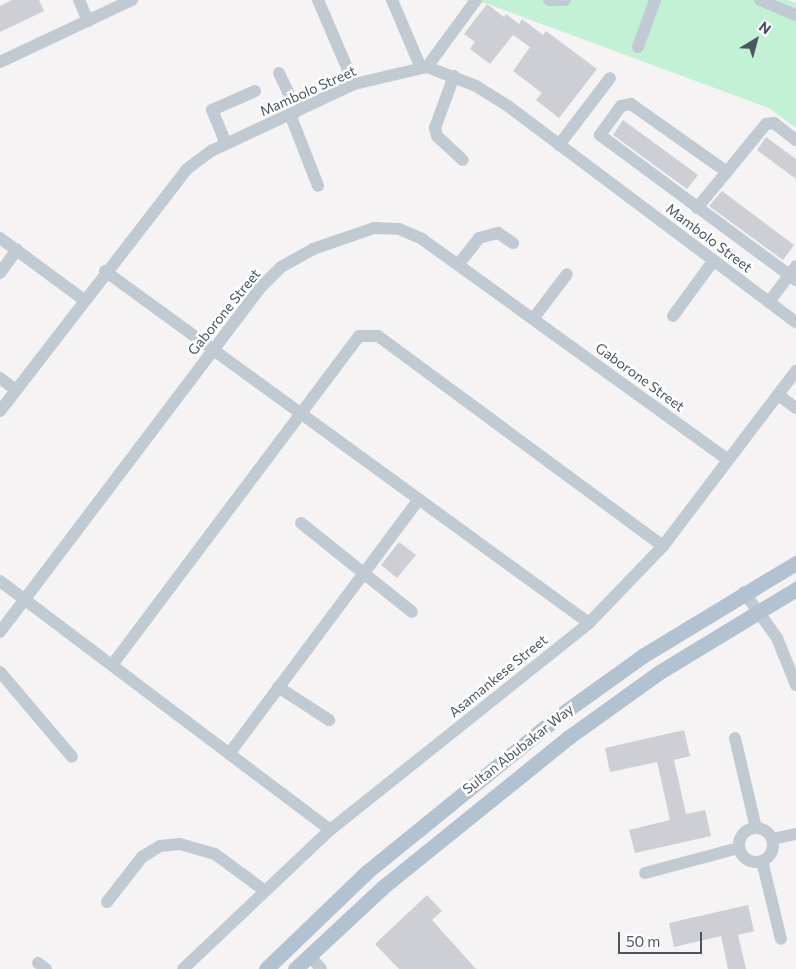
<!DOCTYPE html>
<html>
<head>
<meta charset="utf-8">
<style>
  body { margin:0 }
  #map { position:relative; width:796px; height:969px; overflow:hidden; background:#f5f3f3; font-family:Commissioner,sans-serif }
  div>[style] { position:absolute }
  [style*='--x'] { left:calc(var(--x)*1px); top:calc(var(--y)*1px); width:calc(var(--w)*1px); rotate:calc(var(--a)*1deg) }
  .green>* { inset:0; background:#c3f1d5 }
  .building>* { inset:0; background:#cdcfd5 }
  .minor>* { height:12px; margin:-6px; padding:0 6px; transform-origin:6px; border-radius:6px; background:#c1cad2 }
  .minor>.ring { margin:-6px; padding:0; box-sizing:content-box; background:none; border:12px solid #c1cad2; border-radius:50% }
  .major>* { height:15px; margin:-7.5px; padding:0 7.5px; transform-origin:7.5px; border-radius:7.5px; background:#b3c2d1 }
  span { translate:-50% -50%; white-space:nowrap; text-align:center; line-height:1.15; -webkit-text-stroke:5px #fff; paint-order:stroke }
  .street-label { font-size:14px; color:#4a5661 }
  .north { position:absolute; left:731px; top:15px; width:50px; height:50px; -webkit-text-stroke:4px #fff; paint-order:stroke; rotate:37deg; font-size:14px; font-weight:700; line-height:20px; text-align:center; color:#4a5661 }
  .north::after { content:''; display:block; margin:auto; width:18px; height:22px; background:#4a5661; clip-path:polygon(50% 0,100% 100%,50% 72%,0 100%) }
  .scale { position:absolute; left:618px; top:932px; width:84px; height:22px; box-sizing:border-box; border:2px solid #4a5661; border-top:0; padding-left:6px; font-size:15px; line-height:18px; white-space:nowrap; color:#4a5661; -webkit-text-stroke:4px #fff; paint-order:stroke }
</style>
</head>
<body>
<div id="map">
  <div class="green">
    <i style="clip-path:polygon(463px 0,788px 0,796px 3px,796px 128px,769px 108px,485px 3px)"></i>
  </div>
  <div class="building">
    <i style="clip-path:polygon(12px 0,39px 0,44px 11px,0 32px,0 6px)"></i>
    <i style="clip-path:polygon(487px 4px,504px 17px,506px 14px,519px 24px,522px 19px,543px 35px,546px 31px,597px 69px,559px 118px,536px 100px,542px 93px,513px 71px,530px 47px,513px 35px,490px 64px,470px 49px,475px 42px,464px 34px)"></i>
    <i style="clip-path:polygon(623px 120px,698px 175px,687px 189px,613px 135px)"></i>
    <i style="clip-path:polygon(766px 137px,796px 159px,796px 179px,757px 150px)"></i>
    <i style="clip-path:polygon(722px 191px,794px 245px,783px 260px,709px 206px)"></i>
    <i style="clip-path:polygon(399px 542px,416px 555px,397px 578px,381px 565px)"></i>
    <i style="clip-path:polygon(684px 730px,690px 756px,674px 760px,686px 814px,705px 810px,711px 836px,635px 853px,629px 830px,670px 820px,657px 762px,610px 772px,605px 748px)"></i>
    <i style="clip-path:polygon(427px 895px,442px 911px,432px 920px,476px 969px,399px 969px,375px 944px)"></i>
    <i style="clip-path:polygon(748px 905px,754px 931px,738px 935px,746px 969px,728px 969px,721px 936px,674px 947px,669px 923px)"></i>
  </div>
  <div class="minor">
    <i style="--x:79;--y:0;--w:23;--a:67"></i>
    <i style="--x:318;--y:0;--w:91;--a:66.8"></i>
    <i style="--x:392;--y:0;--w:74;--a:66.9"></i>
    <i style="--x:549;--y:0;--w:16;--a:0"></i>
    <i style="--x:760;--y:0;--w:39;--a:23"></i>
    <i style="--x:638;--y:47;--w:50;--a:-70.1"></i>
    <i style="--x:0;--y:62;--w:146;--a:-25.2"></i>
    <i style="--x:427;--y:67;--w:83;--a:-53.8"></i>
    <i style="--x:279;--y:73;--w:42;--a:64.7"></i>
    <i style="--x:454;--y:76;--w:55;--a:110.1"></i>
    <i style="--x:435;--y:128;--w:8;--a:76"></i>
    <i style="--x:437;--y:136;--w:35;--a:43"></i>
    <i style="--x:290;--y:114;--w:77;--a:68.7"></i>
    <i style="--x:226;--y:144;--w:37;--a:-112"></i>
    <i style="--x:212;--y:110;--w:47;--a:-23.8"></i>
    <i style="--x:559;--y:145;--w:84;--a:-52.7"></i>
    <i style="--x:727;--y:172;--w:118;--a:-144.7"></i>
    <i style="--x:631;--y:104;--w:10;--a:169"></i>
    <i style="--x:621;--y:106;--w:36;--a:126"></i>
    <i style="--x:600;--y:135;--w:244;--a:36.5"></i>
    <i style="--x:697;--y:208;--w:109;--a:-50.6"></i>
    <i style="--x:766;--y:124;--w:8;--a:-7"></i>
    <i style="--x:774;--y:123;--w:28;--a:38"></i>
    <i style="--x:0;--y:238;--w:104;--a:36.4"></i>
    <i style="--x:458;--y:265;--w:34;--a:-52"></i>
    <i style="--x:479;--y:238;--w:20;--a:-15"></i>
    <i style="--x:498;--y:233;--w:18;--a:34"></i>
    <i style="--x:105;--y:271;--w:598;--a:36.03"></i>
    <i style="--x:0;--y:273;--w:29;--a:-54"></i>
    <i style="--x:769;--y:302;--w:45;--a:-53.1"></i>
    <i style="--x:673;--y:316;--w:69;--a:-53.8"></i>
    <i style="--x:533;--y:319;--w:56;--a:-52.9"></i>
    <i style="--x:0;--y:378;--w:20;--a:37"></i>
    <i style="--x:778;--y:395;--w:22;--a:36"></i>
    <i style="--x:0;--y:411;--w:306;--a:-52.3"></i>
    <i style="--x:187;--y:169;--w:30;--a:-37"></i>
    <i style="--x:211;--y:151;--w:158;--a:-25.1"></i>
    <i style="--x:354;--y:84;--w:75;--a:-13.1"></i>
    <i style="--x:427;--y:67;--w:53;--a:21.2"></i>
    <i style="--x:476;--y:86;--w:38;--a:32"></i>
    <i style="--x:508;--y:106;--w:360;--a:36.9"></i>
    <i style="--x:301;--y:523;--w:142;--a:38.7"></i>
    <i style="--x:0;--y:581;--w:413;--a:37"></i>
    <i style="--x:744;--y:592;--w:57;--a:54.3"></i>
    <i style="--x:777;--y:638;--w:51;--a:68"></i>
    <i style="--x:0;--y:632;--w:433;--a:-52.9"></i>
    <i style="--x:261;--y:287;--w:28;--a:-45"></i>
    <i style="--x:281;--y:267;--w:37;--a:-29"></i>
    <i style="--x:313;--y:249;--w:65;--a:-19"></i>
    <i style="--x:374;--y:228;--w:25;--a:2"></i>
    <i style="--x:399;--y:229;--w:25;--a:23"></i>
    <i style="--x:422;--y:239;--w:377;--a:35.8"></i>
    <i style="--x:112;--y:665;--w:411;--a:-53.1"></i>
    <i style="--x:359;--y:336;--w:19;--a:0"></i>
    <i style="--x:378;--y:336;--w:354;--a:36.4"></i>
    <i style="--x:0;--y:672;--w:111;--a:49.7"></i>
    <i style="--x:278;--y:687;--w:61;--a:32.9"></i>
    <i style="--x:735;--y:738;--w:92;--a:76.9"></i>
    <i style="--x:229;--y:754;--w:317;--a:-53.3"></i>
    <i class="ring" style="left:739px;top:828px;width:22px;height:22px"></i>
    <i style="--x:772;--y:839;--w:25;--a:-12"></i>
    <i style="--x:762;--y:861;--w:80;--a:76.3"></i>
    <i style="--x:645;--y:873;--w:97;--a:-14.9"></i>
    <i style="--x:107;--y:902;--w:57;--a:-52.1"></i>
    <i style="--x:142;--y:857;--w:21;--a:-31"></i>
    <i style="--x:160;--y:846;--w:20;--a:-6"></i>
    <i style="--x:180;--y:844;--w:36;--a:16"></i>
    <i style="--x:215;--y:854;--w:62;--a:36.5"></i>
    <i style="--x:309;--y:955;--w:18;--a:49"></i>
    <i style="--x:38;--y:963;--w:10;--a:37"></i>
    <i style="--x:183;--y:969;--w:202;--a:-43.4"></i>
    <i style="--x:330;--y:830;--w:332;--a:-38.6"></i>
    <i style="--x:589;--y:623;--w:107;--a:-46.1"></i>
    <i style="--x:663;--y:546;--w:220;--a:-52.8"></i>
  </div>
  <div class="major">
    <i style="--x:266;--y:969;--w:141;--a:-43.9"></i>
    <i style="--x:368;--y:871;--w:242;--a:-39.1"></i>
    <i style="--x:556;--y:718;--w:108;--a:-35.6"></i>
    <i style="--x:644;--y:655;--w:178;--a:-31.2"></i>
    <i style="--x:295;--y:969;--w:120;--a:-43"></i>
    <i style="--x:383;--y:887;--w:239;--a:-38.9"></i>
    <i style="--x:569;--y:737;--w:110;--a:-35.7"></i>
    <i style="--x:658;--y:673;--w:162;--a:-31.3"></i>
  </div>
  <div class="street-label">
    <span style="left:308px;top:91px;rotate:-24deg">Mambolo Street</span>
    <span style="left:709px;top:238px;rotate:37deg">Mambolo Street</span>
    <span style="left:224px;top:312px;rotate:-51deg">Gaborone Street</span>
    <span style="left:640px;top:377px;rotate:36deg">Gaborone Street</span>
    <span style="left:498px;top:676px;rotate:-39deg">Asamankese Street</span>
    <span style="left:518px;top:749px;rotate:-38deg">Sultan Abubakar Way</span>
  </div>
  <div class="north">N</div>
  <div class="scale">50 m</div>
</div>
</body>
</html>
